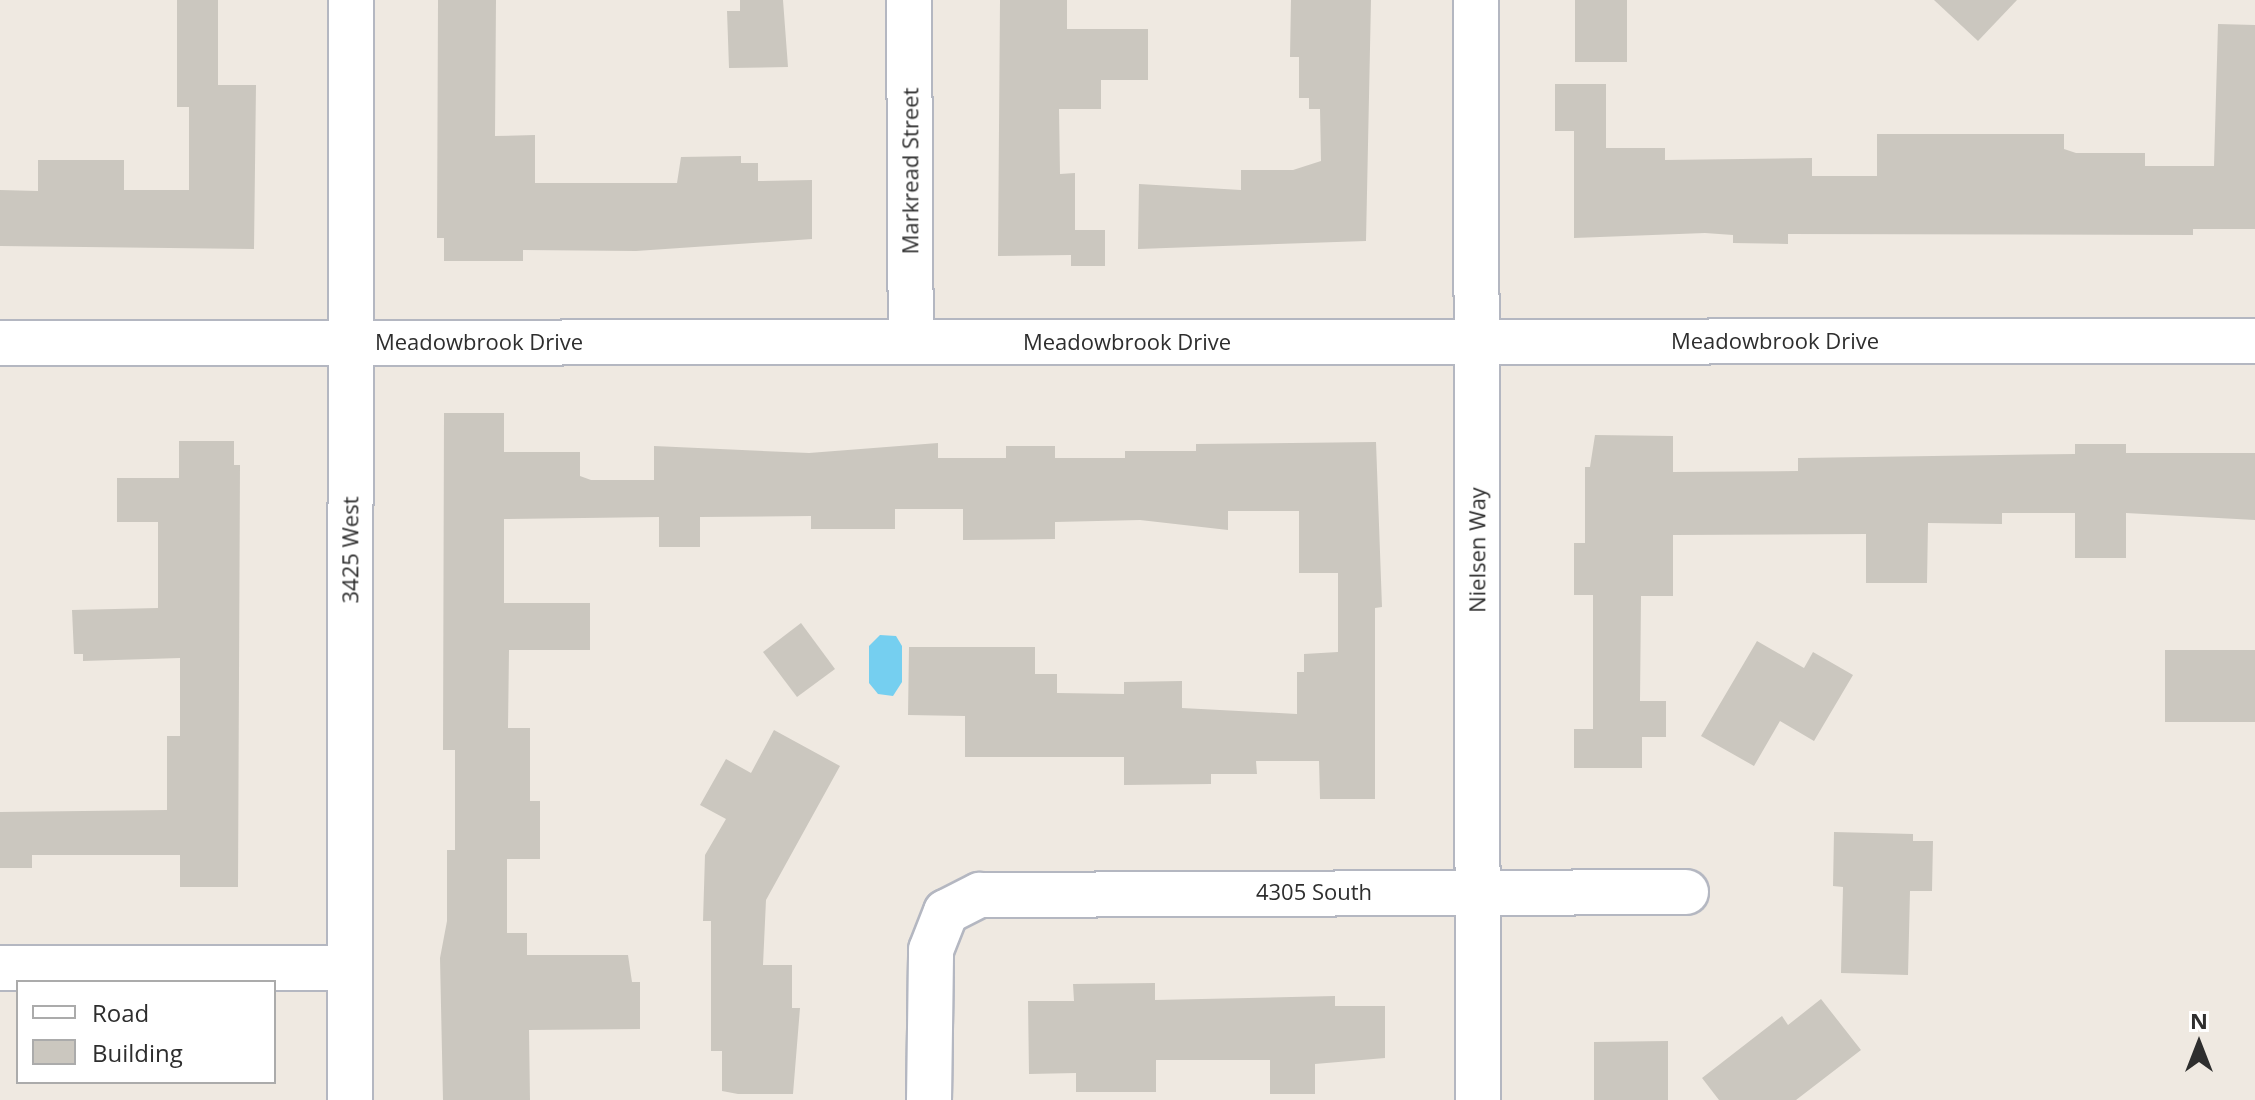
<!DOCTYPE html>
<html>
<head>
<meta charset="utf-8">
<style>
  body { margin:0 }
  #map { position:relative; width:2255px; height:1100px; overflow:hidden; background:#efe9e1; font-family:"Open Sans",sans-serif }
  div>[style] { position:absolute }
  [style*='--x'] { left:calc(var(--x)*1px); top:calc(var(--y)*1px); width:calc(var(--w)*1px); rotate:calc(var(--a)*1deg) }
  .water>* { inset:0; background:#75cff0 }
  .building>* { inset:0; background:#cbc7bf }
  .roads { filter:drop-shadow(2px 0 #b4b7c1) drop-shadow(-2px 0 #b4b7c1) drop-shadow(0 2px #b4b7c1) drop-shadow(0 -2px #b4b7c1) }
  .street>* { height:44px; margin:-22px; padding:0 22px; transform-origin:22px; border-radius:22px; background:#fff }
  span { translate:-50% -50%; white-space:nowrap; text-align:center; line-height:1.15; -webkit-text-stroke:8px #fff; paint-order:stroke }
  .street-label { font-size:22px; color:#2e2e2e }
  .legend { position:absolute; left:16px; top:980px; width:260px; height:104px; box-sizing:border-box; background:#fff; border:2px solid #ababab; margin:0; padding:10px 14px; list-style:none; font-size:24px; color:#2e2e2e }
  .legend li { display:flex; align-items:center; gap:16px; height:40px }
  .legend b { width:40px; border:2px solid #ababab }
  .north { position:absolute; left:2159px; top:1004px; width:80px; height:80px; -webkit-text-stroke:6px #fff; paint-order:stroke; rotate:0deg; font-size:22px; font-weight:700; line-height:32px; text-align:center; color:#2e2e2e }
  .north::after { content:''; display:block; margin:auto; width:28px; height:36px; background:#2e2e2e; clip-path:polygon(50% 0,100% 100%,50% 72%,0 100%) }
</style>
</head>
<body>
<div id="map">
  <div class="water">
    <i style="clip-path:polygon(880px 635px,896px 636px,902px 646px,902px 682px,893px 696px,878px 694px,869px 683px,869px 646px)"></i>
  </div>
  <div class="building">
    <i style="clip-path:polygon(177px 0,218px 0,218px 85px,256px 85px,254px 249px,0 246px,0 190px,38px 191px,38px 160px,124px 160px,124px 190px,189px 190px,189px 107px,177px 107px)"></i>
    <i style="clip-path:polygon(438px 0,496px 0,495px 136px,535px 135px,535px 183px,677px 183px,681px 157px,741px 156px,741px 163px,758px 163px,758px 181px,812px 180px,812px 239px,636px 251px,523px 250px,523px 261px,444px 261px,444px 238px,437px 238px)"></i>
    <i style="clip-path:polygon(740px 0,783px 0,788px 67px,729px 68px,727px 11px,740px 11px)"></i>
    <i style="clip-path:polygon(1000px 0,1067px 0,1067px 29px,1148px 29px,1148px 80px,1101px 80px,1101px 109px,1059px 109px,1060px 174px,1075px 173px,1075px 230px,1105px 230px,1105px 266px,1071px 266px,1071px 255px,998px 256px)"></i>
    <i style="clip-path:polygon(1291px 0,1371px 0,1366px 241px,1138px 249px,1139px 184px,1241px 190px,1241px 170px,1293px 170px,1321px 161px,1320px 109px,1309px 109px,1309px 98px,1299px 98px,1299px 57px,1290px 57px)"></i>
    <i style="clip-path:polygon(1575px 0,1627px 0,1627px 62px,1575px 62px)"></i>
    <i style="clip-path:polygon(1934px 0,2017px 0,1978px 41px)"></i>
    <i style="clip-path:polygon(2218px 24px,2255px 25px,2255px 229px,2193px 229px,2193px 235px,1788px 234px,1788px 244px,1733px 243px,1733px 235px,1705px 233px,1574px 238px,1574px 131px,1555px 131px,1555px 84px,1606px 84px,1606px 148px,1665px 148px,1665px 160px,1812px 158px,1812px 176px,1877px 176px,1877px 134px,2064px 134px,2064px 149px,2076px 153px,2145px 153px,2145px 166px,2214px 166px)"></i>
    <i style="clip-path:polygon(444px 413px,504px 413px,504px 452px,580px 452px,580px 476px,591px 480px,654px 480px,654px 446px,809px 453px,938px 443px,938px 458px,1006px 458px,1006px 446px,1055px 446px,1055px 458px,1125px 458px,1125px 451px,1196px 451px,1196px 444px,1376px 442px,1382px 607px,1375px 608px,1375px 799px,1320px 799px,1319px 761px,1256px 761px,1257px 774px,1211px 774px,1211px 784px,1124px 785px,1124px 757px,965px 757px,965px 716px,908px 715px,909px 647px,1035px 647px,1035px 674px,1057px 674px,1057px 693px,1124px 694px,1124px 682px,1182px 681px,1182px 708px,1297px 714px,1297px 672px,1304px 672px,1304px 654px,1338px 652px,1338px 573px,1299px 573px,1299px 511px,1228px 511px,1228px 530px,1140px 520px,1055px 522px,1055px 539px,963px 540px,963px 509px,895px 509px,895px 529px,811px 529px,811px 516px,700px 517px,700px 547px,659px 547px,659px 517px,504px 519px,504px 603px,590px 603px,590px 650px,509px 650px,508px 728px,530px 728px,530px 801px,540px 801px,540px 859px,507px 859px,507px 933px,527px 933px,527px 955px,628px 955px,632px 982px,640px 982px,640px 1029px,529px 1030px,530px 1100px,443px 1100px,440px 958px,447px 921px,447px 850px,455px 850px,455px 750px,443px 750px)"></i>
    <i style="clip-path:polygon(1595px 435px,1673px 436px,1673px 472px,1798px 471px,1798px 458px,2075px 454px,2075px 444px,2126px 444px,2126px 453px,2255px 453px,2255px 520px,2126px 513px,2126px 558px,2075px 558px,2075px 513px,2002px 513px,2002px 524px,1928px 523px,1927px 583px,1866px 583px,1866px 534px,1673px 535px,1673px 596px,1641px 596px,1640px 701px,1666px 701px,1666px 737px,1642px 737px,1642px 768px,1574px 768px,1574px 729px,1593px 729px,1593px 595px,1574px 595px,1574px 543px,1585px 543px,1585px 467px,1590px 467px)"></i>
    <i style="clip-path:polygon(179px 441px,234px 441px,234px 465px,240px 465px,238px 887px,180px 887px,180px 855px,32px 855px,32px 868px,0 868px,0 812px,167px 810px,167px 736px,180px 736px,180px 658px,83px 661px,83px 654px,74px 654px,72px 610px,158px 608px,158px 522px,117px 522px,117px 478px,179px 478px)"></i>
    <i style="clip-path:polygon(801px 623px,835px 669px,797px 697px,763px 652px)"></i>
    <i style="clip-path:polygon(1757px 641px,1804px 668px,1813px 652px,1853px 675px,1814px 741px,1780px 721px,1754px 766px,1701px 736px)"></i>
    <i style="clip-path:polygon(2165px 650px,2255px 650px,2255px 722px,2165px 722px)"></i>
    <i style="clip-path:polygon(774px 730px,840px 766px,766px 900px,763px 965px,792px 965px,792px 1008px,800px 1008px,793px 1094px,738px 1094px,722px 1091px,722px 1051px,711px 1051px,711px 921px,703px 921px,705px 855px,726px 819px,700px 805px,726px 759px,751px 773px)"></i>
    <i style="clip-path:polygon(1834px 832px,1913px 834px,1913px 841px,1933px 841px,1932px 891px,1910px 891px,1908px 975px,1841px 973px,1843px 887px,1833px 886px)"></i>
    <i style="clip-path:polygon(1155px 983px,1155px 1000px,1335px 996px,1335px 1006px,1385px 1006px,1385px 1058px,1315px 1064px,1315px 1094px,1270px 1094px,1270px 1060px,1156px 1060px,1156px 1092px,1076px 1092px,1076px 1073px,1029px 1074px,1028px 1001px,1074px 1001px,1073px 984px)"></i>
    <i style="clip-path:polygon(1821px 999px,1861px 1050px,1796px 1100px,1719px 1100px,1702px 1078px,1782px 1016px,1788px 1025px)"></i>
    <i style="clip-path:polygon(1668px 1041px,1668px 1100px,1594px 1100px,1594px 1042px)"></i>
  </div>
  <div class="roads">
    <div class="street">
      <i style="--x:909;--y:0;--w:342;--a:89.7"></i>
      <i style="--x:1476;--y:0;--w:1100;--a:89.9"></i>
      <i style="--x:0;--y:343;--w:2255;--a:-0.05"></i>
      <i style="--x:0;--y:968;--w:350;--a:0"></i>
      <i style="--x:350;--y:1100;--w:1100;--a:-89.95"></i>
      <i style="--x:929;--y:1100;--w:150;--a:-89.2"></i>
      <i style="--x:931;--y:950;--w:41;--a:-68.5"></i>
      <i style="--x:946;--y:912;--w:38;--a:-27"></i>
      <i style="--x:980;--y:895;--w:706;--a:-0.24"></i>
    </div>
  </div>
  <div class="street-label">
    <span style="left:910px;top:171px;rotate:-90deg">Markread Street</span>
    <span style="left:1775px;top:341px">Meadowbrook Drive</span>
    <span style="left:479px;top:342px">Meadowbrook Drive</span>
    <span style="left:1127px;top:342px">Meadowbrook Drive</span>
    <span style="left:350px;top:550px;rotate:-90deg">3425 West</span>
    <span style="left:1477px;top:550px;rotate:-90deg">Nielsen Way</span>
    <span style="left:1314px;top:892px">4305 South</span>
  </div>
  <ul class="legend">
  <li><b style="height:10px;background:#fff"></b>Road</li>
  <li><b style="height:22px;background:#cbc7bf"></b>Building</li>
  </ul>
  <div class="north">N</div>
</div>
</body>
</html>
